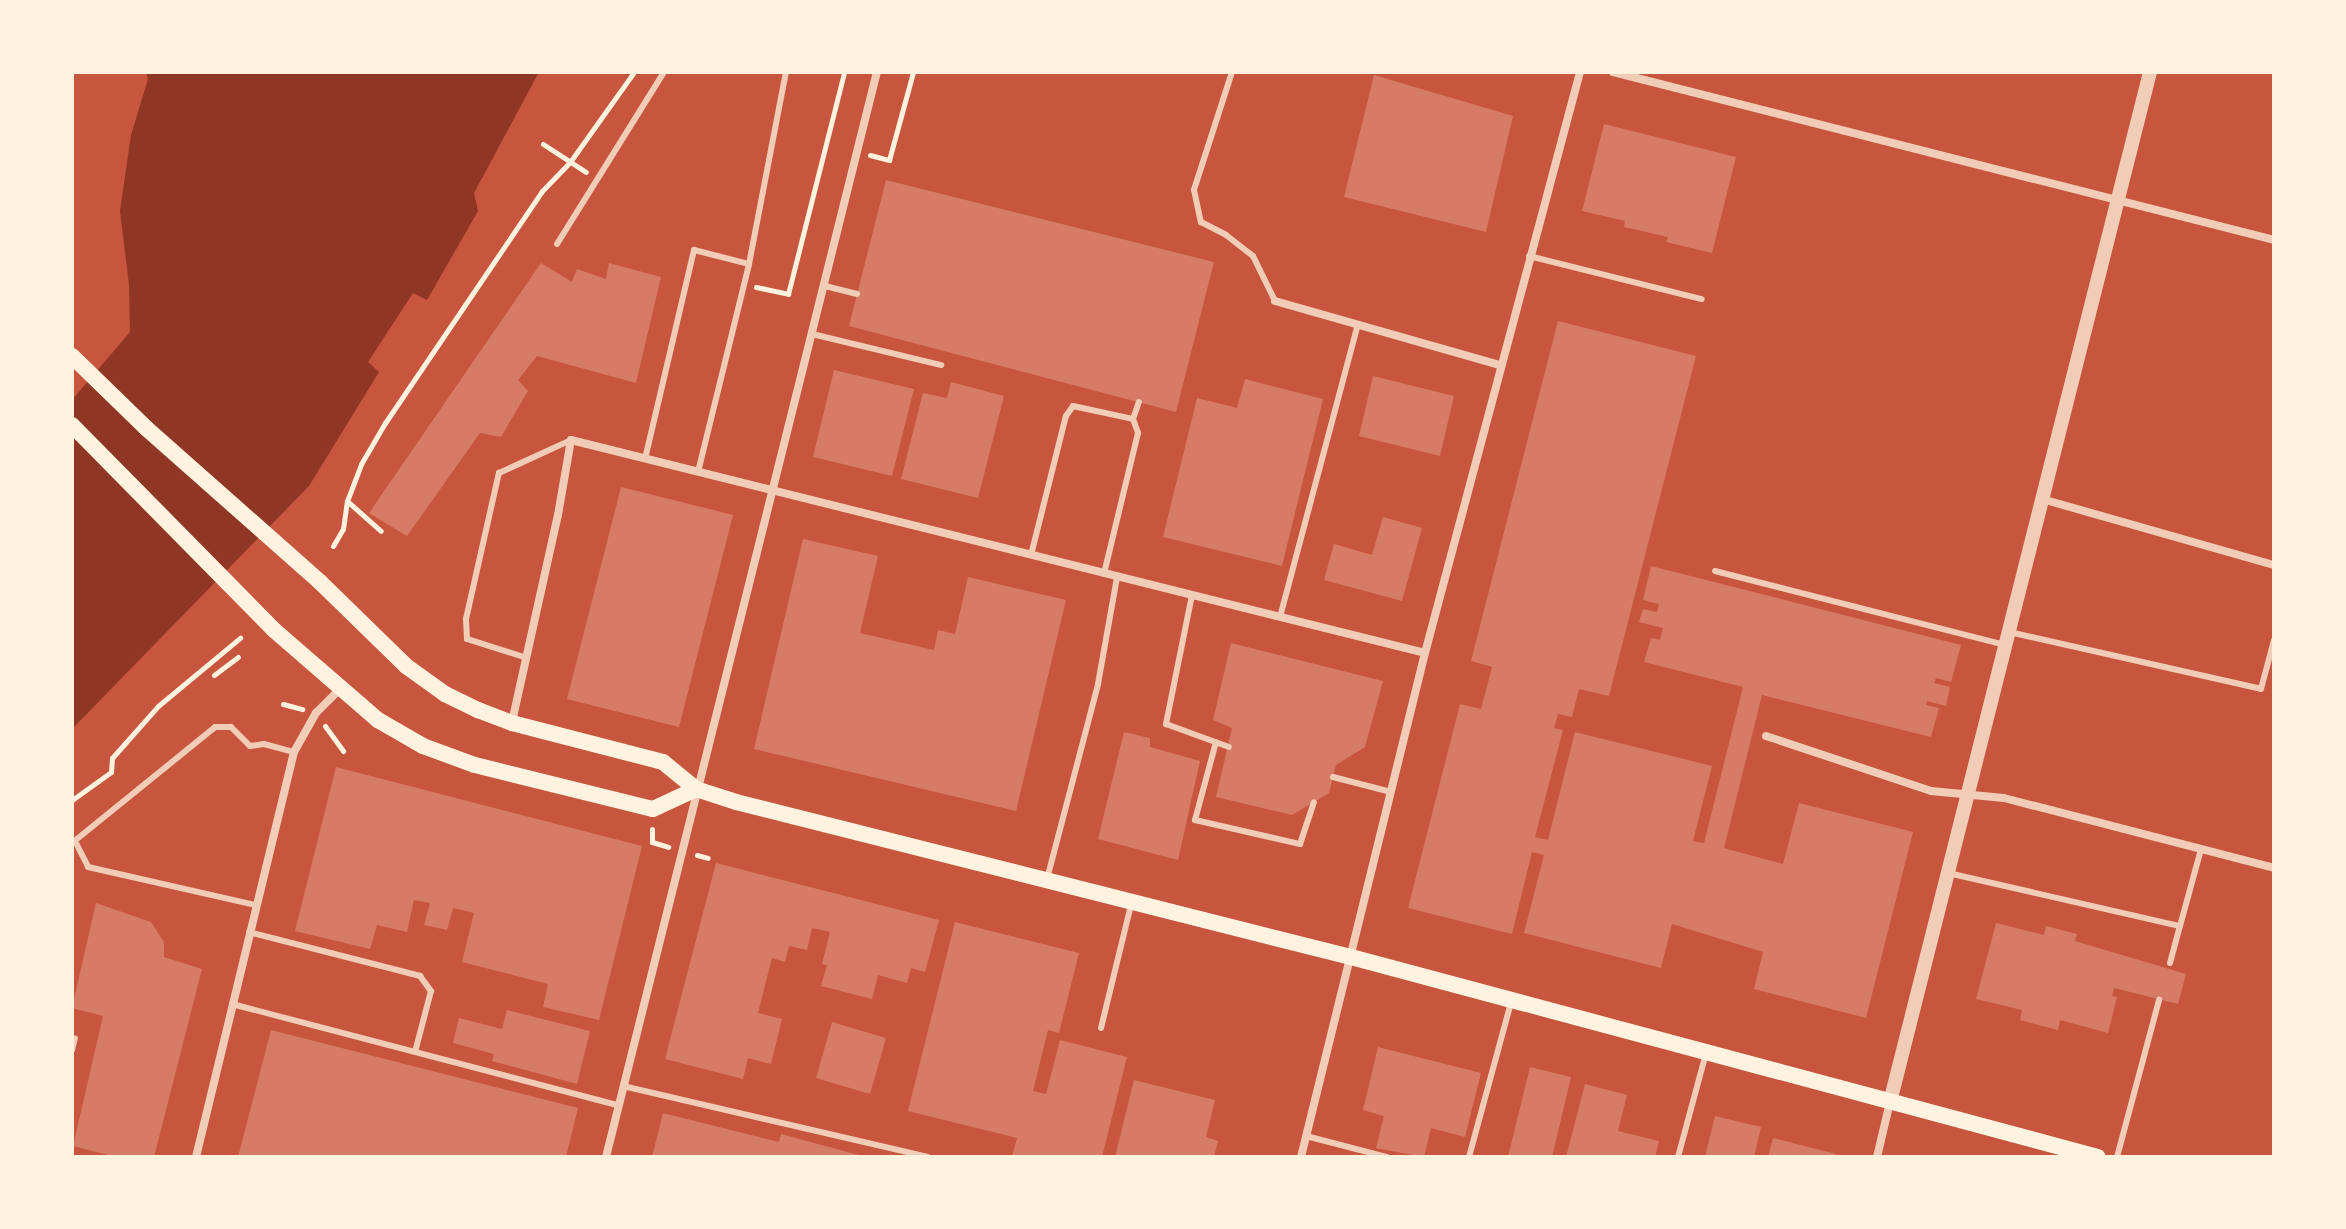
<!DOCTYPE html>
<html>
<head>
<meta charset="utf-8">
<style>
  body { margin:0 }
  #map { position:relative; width:2346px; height:1229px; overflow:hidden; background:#c8553d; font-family:Manrope,sans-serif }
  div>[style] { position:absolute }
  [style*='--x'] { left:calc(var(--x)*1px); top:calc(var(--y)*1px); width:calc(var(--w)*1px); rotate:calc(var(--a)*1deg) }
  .water>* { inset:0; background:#8f3625 }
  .building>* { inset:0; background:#d67c66 }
  .path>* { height:5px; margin:-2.5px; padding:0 2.5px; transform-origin:2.5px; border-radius:2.5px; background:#fff3e0 }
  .service>* { height:6px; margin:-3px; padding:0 3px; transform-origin:3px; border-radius:3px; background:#f1ccb7 }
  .minor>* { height:8px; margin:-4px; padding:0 4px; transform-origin:4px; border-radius:4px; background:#f1ccb7 }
  .tertiary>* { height:14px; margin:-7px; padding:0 7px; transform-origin:7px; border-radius:7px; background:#f1ccb7 }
  .secondary>* { height:16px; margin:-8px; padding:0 8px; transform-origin:8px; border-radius:8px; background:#fff3e0 }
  span { translate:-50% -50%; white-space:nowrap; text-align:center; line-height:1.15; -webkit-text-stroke:7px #fff3e0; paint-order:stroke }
  .frame { position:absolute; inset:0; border:74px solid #fff3e0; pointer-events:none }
</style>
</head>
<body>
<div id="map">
  <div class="water">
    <i style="clip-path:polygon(146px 72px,539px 72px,474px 193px,478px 211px,427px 300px,413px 293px,368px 362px,379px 372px,309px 486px,72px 729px,72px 400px,130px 332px,129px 285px,120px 211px,131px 135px,148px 79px)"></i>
  </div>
  <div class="building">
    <i style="clip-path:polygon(1374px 75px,1513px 116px,1486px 232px,1344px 197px)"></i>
    <i style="clip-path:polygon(1604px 124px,1736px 157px,1712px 253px,1666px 242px,1668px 237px,1624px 227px,1625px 221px,1582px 211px)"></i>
    <i style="clip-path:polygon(886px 180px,1214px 262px,1176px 412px,849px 326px)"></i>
    <i style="clip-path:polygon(541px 263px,572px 282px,577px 269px,606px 279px,609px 263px,661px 277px,636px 383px,537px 356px,518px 380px,528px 391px,501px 437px,480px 433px,407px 536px,369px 513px)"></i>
    <i style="clip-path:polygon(1558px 321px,1696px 356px,1609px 696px,1579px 689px,1572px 717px,1558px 714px,1554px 728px,1563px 730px,1535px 837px,1548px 840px,1575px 732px,1712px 766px,1693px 841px,1704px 843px,1743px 687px,1644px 662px,1651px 638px,1660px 640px,1663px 628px,1639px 622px,1643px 609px,1657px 612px,1659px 604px,1643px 600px,1651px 566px,1961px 645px,1951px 682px,1936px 678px,1934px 683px,1950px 687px,1946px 706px,1927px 701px,1926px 705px,1939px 708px,1931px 737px,1762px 695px,1724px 848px,1783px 864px,1799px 803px,1913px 832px,1866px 1018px,1754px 989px,1763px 952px,1672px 924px,1661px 968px,1524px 933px,1544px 855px,1532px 852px,1512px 934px,1408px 908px,1460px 704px,1481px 709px,1492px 667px,1471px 661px)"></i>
    <i style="clip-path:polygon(834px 370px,914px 389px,892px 476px,813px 457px)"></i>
    <i style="clip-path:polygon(1373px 376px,1454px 396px,1440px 456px,1359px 436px)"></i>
    <i style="clip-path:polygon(1245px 379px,1323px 399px,1282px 566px,1163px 537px,1197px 398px,1237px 408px)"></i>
    <i style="clip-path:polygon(951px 382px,1004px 396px,978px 498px,901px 479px,923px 393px,947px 398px)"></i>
    <i style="clip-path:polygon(621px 487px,733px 515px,679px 727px,567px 699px)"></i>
    <i style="clip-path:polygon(1383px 517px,1422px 528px,1402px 601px,1324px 580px,1334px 544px,1372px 555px)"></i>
    <i style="clip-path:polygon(803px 539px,878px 556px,860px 633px,934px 650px,938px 630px,955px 634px,968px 577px,1066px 600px,1016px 811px,754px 749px)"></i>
    <i style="clip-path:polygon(1231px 643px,1383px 681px,1365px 747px,1336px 765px,1329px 793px,1292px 815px,1216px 797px,1232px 728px,1213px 720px)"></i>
    <i style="clip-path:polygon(1124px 732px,1150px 738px,1150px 747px,1200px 761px,1178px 860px,1098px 839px)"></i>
    <i style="clip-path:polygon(336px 767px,642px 846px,599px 1020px,543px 1007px,548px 984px,462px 962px,474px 913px,453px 908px,447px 930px,424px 925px,430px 903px,414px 900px,407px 932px,377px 925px,370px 949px,295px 931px)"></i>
    <i style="clip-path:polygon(716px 863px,939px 920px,925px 972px,911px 968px,907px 983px,878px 975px,872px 999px,821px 986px,827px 965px,822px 964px,830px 932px,812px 928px,807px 950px,789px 946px,785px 962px,772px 958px,758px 1013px,782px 1019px,771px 1064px,748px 1058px,743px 1079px,665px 1059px)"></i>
    <i style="clip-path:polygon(96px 903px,151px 922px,164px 942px,164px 957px,202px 969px,154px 1157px,116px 1157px,73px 1146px,103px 1016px,72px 1008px)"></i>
    <i style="clip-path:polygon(955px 922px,1079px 953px,1059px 1033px,1048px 1030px,1033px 1091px,1046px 1094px,1060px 1040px,1127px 1057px,1102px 1157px,1012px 1157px,1017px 1138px,908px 1111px)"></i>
    <i style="clip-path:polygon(1996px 923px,2044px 935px,2046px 926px,2077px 934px,2075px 941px,2186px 974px,2178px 1004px,2114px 988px,2112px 996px,2117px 997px,2108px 1033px,2060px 1020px,2058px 1030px,2020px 1020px,2022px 1010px,1976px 999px)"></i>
    <i style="clip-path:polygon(507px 1010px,590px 1031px,577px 1084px,492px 1061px,494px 1054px,453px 1043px,459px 1018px,502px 1029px)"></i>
    <i style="clip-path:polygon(832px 1022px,886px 1038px,870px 1094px,816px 1078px)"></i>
    <i style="clip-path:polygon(271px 1030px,578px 1108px,566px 1157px,238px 1157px)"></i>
    <i style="clip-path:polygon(1378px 1047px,1481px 1073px,1465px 1137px,1431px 1128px,1424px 1157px,1376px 1148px,1384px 1116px,1363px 1110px)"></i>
    <i style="clip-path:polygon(1530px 1067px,1571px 1077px,1552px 1157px,1508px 1157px)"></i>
    <i style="clip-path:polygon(1134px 1080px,1215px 1100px,1206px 1137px,1218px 1141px,1214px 1157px,1115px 1157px)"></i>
    <i style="clip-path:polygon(1585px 1084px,1627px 1095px,1618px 1131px,1659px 1141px,1655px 1157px,1566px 1157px)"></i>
    <i style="clip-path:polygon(663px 1113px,779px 1142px,781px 1134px,866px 1157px,652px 1157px)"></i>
    <i style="clip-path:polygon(1715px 1116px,1761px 1127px,1754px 1157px,1705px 1157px)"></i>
    <i style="clip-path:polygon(1773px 1138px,1836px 1154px,1835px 1157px,1768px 1157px)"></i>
  </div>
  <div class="path">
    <i style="--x:543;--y:144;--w:51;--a:33.1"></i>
    <i style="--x:870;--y:155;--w:20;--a:15"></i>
    <i style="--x:889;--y:160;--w:91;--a:-74.7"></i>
    <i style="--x:756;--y:287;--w:33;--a:12"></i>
    <i style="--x:788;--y:294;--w:229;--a:-75.8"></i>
    <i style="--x:347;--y:501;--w:45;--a:41.4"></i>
    <i style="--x:333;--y:546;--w:20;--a:-60"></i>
    <i style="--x:343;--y:529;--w:28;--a:-82"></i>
    <i style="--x:347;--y:501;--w:40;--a:-69"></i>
    <i style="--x:361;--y:464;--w:48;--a:-59.7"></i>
    <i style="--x:385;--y:423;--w:280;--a:-55.9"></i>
    <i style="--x:542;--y:191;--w:40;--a:-46"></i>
    <i style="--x:570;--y:162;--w:110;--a:-54.6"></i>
    <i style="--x:214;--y:675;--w:30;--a:-37"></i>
    <i style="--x:283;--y:704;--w:20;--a:15"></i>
    <i style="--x:325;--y:726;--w:31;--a:54"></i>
    <i style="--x:72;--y:800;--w:48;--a:-35.7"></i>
    <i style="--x:111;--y:772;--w:14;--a:-86"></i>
    <i style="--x:112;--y:758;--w:69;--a:-48.5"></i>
    <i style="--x:158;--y:706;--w:107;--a:-39.7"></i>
    <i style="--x:652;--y:829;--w:13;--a:90"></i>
    <i style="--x:652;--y:842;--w:17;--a:17"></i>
    <i style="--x:697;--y:855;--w:11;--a:15"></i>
  </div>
  <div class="service">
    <i style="--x:1232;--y:72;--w:124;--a:107.9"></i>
    <i style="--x:1194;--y:190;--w:33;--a:78"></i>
    <i style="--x:1201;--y:222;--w:28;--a:27"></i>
    <i style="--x:1226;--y:235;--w:34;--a:38"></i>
    <i style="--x:1253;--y:256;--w:50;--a:63.9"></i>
    <i style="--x:557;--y:244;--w:203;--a:-58.1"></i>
    <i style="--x:1529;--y:256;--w:178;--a:14"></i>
    <i style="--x:825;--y:286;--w:33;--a:14"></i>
    <i style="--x:812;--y:334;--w:133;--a:13.5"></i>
    <i style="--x:1133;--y:419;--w:18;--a:-71"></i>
    <i style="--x:645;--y:459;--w:215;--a:-76.8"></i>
    <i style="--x:694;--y:250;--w:57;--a:14.3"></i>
    <i style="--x:749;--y:264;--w:196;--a:-79.1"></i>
    <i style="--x:698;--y:472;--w:214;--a:-76.2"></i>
    <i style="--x:1031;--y:555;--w:143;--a:-75.9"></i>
    <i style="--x:1066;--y:416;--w:12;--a:-55"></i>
    <i style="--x:1073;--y:406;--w:61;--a:12.2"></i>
    <i style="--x:1133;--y:419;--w:15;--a:70"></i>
    <i style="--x:1138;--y:433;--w:145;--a:103.6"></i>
    <i style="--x:1715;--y:571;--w:300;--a:14.3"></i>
    <i style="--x:1192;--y:595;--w:132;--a:101.4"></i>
    <i style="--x:1166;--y:724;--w:67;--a:20.1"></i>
    <i style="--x:1280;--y:617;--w:303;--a:-75.1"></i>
    <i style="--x:2009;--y:632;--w:258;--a:12.7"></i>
    <i style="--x:2261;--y:689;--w:51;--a:-75.1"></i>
    <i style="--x:527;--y:658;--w:63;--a:-162.4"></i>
    <i style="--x:467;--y:639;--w:20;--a:-93"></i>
    <i style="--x:466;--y:619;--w:150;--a:-77.3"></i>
    <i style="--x:499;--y:473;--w:79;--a:-24.6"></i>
    <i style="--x:1216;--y:742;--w:81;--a:105.1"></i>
    <i style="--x:1195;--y:820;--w:108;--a:12.9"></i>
    <i style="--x:1300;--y:844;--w:44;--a:-71.6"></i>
    <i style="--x:1333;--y:777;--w:60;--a:14.5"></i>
    <i style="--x:75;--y:841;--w:29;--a:63"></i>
    <i style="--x:88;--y:867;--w:171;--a:12.8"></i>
    <i style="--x:72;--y:843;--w:184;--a:-39"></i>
    <i style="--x:215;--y:727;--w:16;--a:0"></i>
    <i style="--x:231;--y:727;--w:27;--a:45"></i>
    <i style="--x:250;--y:746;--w:14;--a:-8"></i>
    <i style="--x:264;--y:744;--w:31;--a:15"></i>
    <i style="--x:1948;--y:873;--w:238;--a:12.9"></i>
    <i style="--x:2180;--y:926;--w:80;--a:-74.7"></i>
    <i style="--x:1047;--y:879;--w:202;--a:-75.3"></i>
    <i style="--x:1098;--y:684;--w:109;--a:-79.9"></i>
    <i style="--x:249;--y:932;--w:177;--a:14.4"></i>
    <i style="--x:420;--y:976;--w:19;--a:54"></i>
    <i style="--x:431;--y:991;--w:63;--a:104.7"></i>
    <i style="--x:2170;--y:963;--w:38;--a:-75"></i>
    <i style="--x:232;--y:1004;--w:399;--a:14.7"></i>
    <i style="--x:1101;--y:1028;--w:127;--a:-76.3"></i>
    <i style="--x:72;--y:1050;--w:12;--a:-76"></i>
    <i style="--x:623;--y:1086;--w:313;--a:13.1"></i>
    <i style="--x:1306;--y:1136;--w:84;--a:14.5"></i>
    <i style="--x:1469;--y:1157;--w:161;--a:-74.8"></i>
    <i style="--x:1678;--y:1157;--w:108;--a:-74.9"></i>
    <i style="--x:2117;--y:1157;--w:163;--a:-75"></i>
  </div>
  <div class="minor">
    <i style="--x:1613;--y:72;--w:682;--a:14.26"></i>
    <i style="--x:1275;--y:301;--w:234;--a:15.9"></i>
    <i style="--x:2042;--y:499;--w:241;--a:15.9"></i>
    <i style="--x:512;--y:722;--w:212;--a:-77.5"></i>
    <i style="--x:558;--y:515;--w:76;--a:-80.2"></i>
    <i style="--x:571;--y:440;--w:880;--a:14"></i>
    <i style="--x:1766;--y:736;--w:174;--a:18.4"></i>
    <i style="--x:1931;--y:791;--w:73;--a:5.5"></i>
    <i style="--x:2004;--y:798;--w:279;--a:14.5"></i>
    <i style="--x:196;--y:1157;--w:417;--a:-76.4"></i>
    <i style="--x:294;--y:752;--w:45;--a:-60.6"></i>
    <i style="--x:316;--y:713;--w:33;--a:-45"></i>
    <i style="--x:606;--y:1157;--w:1118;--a:-75.98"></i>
    <i style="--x:1301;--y:1157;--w:519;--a:-76.18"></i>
    <i style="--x:1425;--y:653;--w:601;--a:-75.06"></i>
    <i style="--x:1877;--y:1157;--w:57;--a:-76.7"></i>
  </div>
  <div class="tertiary">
    <i style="--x:1890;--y:1102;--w:1062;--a:-75.83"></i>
  </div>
  <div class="secondary">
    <i style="--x:72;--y:356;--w:103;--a:44.2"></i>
    <i style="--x:146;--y:428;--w:232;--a:41.5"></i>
    <i style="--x:320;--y:582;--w:120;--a:44.3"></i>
    <i style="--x:406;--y:666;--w:48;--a:35.7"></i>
    <i style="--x:445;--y:694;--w:37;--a:26"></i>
    <i style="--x:478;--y:710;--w:36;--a:21"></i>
    <i style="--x:512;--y:723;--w:156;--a:14.5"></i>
    <i style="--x:663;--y:762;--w:43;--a:39.3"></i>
    <i style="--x:696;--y:789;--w:42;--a:18"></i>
    <i style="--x:736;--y:802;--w:634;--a:14.15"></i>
    <i style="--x:1351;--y:957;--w:773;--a:14.99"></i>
    <i style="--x:72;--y:425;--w:288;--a:45.4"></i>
    <i style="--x:274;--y:630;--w:138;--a:40.9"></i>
    <i style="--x:378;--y:720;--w:52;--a:30"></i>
    <i style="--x:423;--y:746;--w:55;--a:20.1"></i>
    <i style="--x:475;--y:765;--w:183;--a:13.9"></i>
    <i style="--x:653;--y:809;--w:47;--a:-24.9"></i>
  </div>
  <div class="frame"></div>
</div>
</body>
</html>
